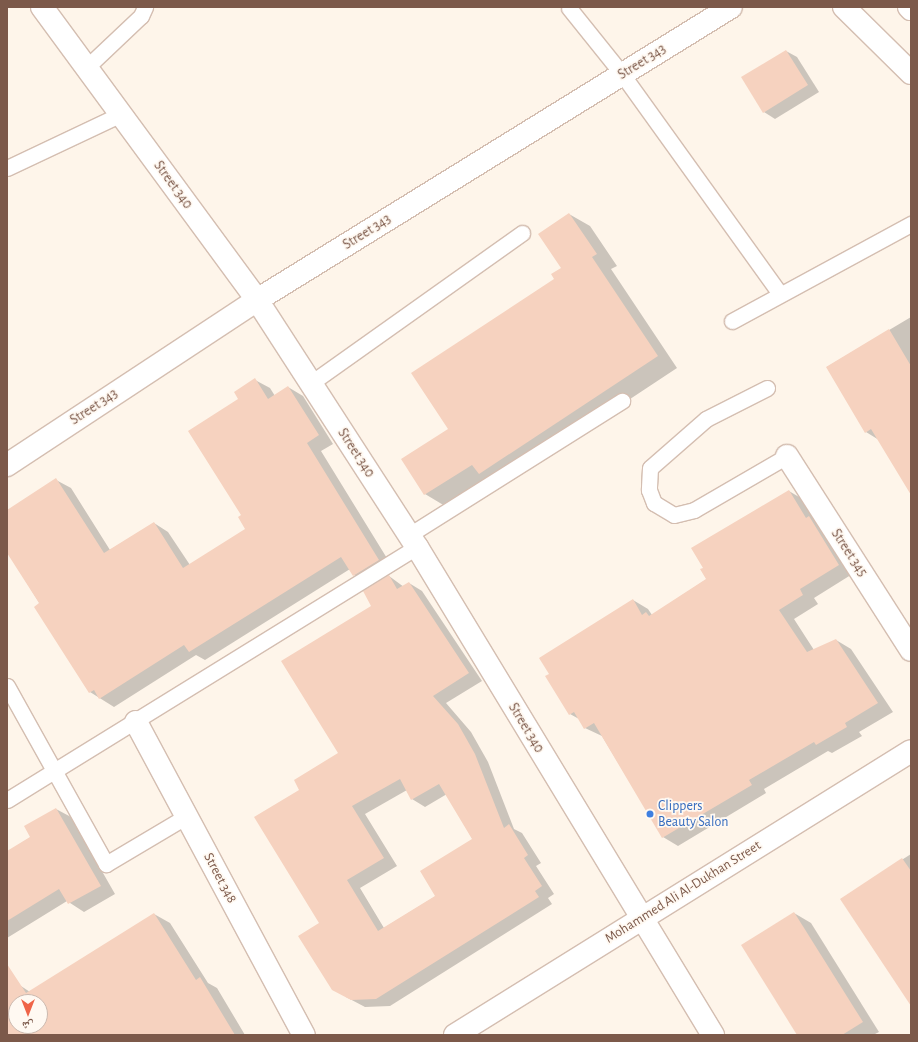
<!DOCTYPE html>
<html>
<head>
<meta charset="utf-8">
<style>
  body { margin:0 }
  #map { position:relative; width:918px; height:1042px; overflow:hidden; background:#fef5ea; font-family:"Alegreya Sans","Noto Naskh Arabic",sans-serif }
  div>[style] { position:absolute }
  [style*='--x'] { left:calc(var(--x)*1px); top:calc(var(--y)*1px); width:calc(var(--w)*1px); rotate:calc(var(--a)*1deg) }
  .shadow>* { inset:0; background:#0003 }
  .building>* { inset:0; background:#f6d2bf }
  .roads { filter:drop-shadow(1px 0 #d4beb1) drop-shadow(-1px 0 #d4beb1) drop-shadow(0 1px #d4beb1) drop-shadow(0 -1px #d4beb1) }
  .lane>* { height:15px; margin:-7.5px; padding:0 7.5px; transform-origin:7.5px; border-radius:7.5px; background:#fff }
  .street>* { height:22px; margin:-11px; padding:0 11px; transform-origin:11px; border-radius:11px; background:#fff }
  .secondary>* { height:22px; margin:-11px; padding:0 11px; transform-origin:11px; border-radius:11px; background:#fff }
  .dots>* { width:11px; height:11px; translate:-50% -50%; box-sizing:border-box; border:2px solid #fff9f2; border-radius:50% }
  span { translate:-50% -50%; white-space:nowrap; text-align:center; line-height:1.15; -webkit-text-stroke:3.5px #fff9f2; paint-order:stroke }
  .street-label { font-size:14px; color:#7c594a }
  .shop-label { font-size:14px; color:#366cbe }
  .left { translate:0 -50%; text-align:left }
  .frame { position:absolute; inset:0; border:8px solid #7c594a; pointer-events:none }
  .north { position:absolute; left:8px; top:994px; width:40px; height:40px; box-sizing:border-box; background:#fff9f2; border:1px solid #cbb9af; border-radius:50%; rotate:180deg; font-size:11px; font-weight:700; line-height:16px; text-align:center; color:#7c594a }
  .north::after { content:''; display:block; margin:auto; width:14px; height:18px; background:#ef6448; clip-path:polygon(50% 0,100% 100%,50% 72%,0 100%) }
</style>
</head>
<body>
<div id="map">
  <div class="shadow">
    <i style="clip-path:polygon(786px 51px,797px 57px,819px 92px,775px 119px,764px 112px)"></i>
    <i style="clip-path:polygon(569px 214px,590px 226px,617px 266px,611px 269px,677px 368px,500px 485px,445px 506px,425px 494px,450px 429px,562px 268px)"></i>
    <i style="clip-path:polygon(911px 317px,911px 493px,879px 440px,866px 432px,827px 367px)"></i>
    <i style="clip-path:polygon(255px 380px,270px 388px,275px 396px,288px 387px,303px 396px,333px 444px,321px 451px,393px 568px,369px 584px,354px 575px,350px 569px,205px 660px,196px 655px,114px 707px,90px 692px,35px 607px,40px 604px,7px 551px,7px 511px,56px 480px,71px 488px,110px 550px,154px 523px,168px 532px,190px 565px,247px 529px,242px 515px,240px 400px)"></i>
    <i style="clip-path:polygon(789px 491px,804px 500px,854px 573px,814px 598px,818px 604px,794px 619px,814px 650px,836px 640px,851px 649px,893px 712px,859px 732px,862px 736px,832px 753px,828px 751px,764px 789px,766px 793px,678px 846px,663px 837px,602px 736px,585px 728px,579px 719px,570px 714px,550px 674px,633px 600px,648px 609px,652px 615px,707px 579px)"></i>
    <i style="clip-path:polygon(evenodd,389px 576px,404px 587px,409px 583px,422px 591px,482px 681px,446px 703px,471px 732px,488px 762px,514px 829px,522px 833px,541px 863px,536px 866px,554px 894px,548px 898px,552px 904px,390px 1006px,365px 1007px,346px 997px,320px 924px,301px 790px,340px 753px,373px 606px,389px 576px,407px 790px,412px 799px,425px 807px,447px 794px,473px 840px,436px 896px,384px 928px,360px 888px,397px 866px,365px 814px,407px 790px)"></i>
    <i style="clip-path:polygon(56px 809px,71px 817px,115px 894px,84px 912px,67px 901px,7px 938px,7px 852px,31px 837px)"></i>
    <i style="clip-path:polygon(911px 854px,911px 996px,841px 899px)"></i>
    <i style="clip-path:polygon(794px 913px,811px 923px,879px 1032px,873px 1035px,799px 1035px)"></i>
    <i style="clip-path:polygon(evenodd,154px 914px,170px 923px,208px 983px,217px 988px,245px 1035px,7px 1035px,7px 995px,21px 986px,30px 992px,154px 914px,16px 1002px,40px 1002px,40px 1026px,16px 1026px,16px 1002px)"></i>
  </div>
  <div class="building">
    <i style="clip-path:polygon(786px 50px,808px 85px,763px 113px,741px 77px)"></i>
    <i style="clip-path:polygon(569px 213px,597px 254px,592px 257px,658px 356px,479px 474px,472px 465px,424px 495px,401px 459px,448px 429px,411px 373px,554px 279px,551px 274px,561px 268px,538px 234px)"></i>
    <i style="clip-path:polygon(889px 329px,911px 366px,911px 495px,871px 429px,865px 433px,826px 367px)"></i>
    <i style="clip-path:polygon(255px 378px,268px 399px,288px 386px,319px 435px,307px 443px,379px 560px,353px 576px,341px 557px,189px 652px,184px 645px,99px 699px,94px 690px,89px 693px,34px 607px,39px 603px,7px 553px,7px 510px,56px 478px,104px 553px,154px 522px,183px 568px,245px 529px,238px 517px,241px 515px,188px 431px,238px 399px,234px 392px)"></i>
    <i style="clip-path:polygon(789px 490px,806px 518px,809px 516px,839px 565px,800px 589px,803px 595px,779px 610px,807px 652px,836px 639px,878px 703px,845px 723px,847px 727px,816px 745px,814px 742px,749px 780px,752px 785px,662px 838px,594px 723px,584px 729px,574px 712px,569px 715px,545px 676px,549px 674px,539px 658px,633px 599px,642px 615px,646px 612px,649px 616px,706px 579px,700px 569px,703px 568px,691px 548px)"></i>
    <i style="clip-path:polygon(evenodd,389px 575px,397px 589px,409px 582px,469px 673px,433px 696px,458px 724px,475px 754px,504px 828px,509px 824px,528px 855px,524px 858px,542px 886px,535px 891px,539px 897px,376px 999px,351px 1000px,332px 990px,298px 936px,319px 923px,254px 817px,299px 790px,294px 780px,338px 753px,281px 661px,371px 606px,363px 591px,389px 575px,400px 779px,411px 800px,439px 784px,472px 839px,420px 871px,435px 896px,378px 931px,347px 880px,384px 858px,352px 806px,400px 779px)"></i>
    <i style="clip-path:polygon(56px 808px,101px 886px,68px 904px,59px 889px,7px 921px,7px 851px,30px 837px,24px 826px)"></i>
    <i style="clip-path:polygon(902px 858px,911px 871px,911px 1006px,840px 899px)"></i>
    <i style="clip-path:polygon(794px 912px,863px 1022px,842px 1035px,797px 1035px,741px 945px)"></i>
    <i style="clip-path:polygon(evenodd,154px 913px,196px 980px,200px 977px,235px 1035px,7px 1035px,7px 964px,26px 993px,154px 913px,16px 1002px,40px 1002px,40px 1026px,16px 1026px,16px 1002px)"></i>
  </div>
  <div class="roads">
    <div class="lane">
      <i style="--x:569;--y:8;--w:85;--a:51.2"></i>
      <i style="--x:622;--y:74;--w:271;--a:54.3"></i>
      <i style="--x:87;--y:67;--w:74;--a:-43.4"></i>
      <i style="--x:141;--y:16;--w:10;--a:-66"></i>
      <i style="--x:7;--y:168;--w:126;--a:-25.3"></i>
      <i style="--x:732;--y:321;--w:204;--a:-28.5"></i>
      <i style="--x:311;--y:383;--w:259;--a:-35.4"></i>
      <i style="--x:767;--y:388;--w:68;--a:153.1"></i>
      <i style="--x:706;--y:419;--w:74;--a:138.8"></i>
      <i style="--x:650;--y:468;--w:22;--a:93"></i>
      <i style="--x:649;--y:490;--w:14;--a:69"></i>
      <i style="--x:654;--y:503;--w:23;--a:31"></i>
      <i style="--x:674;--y:515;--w:21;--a:-14"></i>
      <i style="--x:694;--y:510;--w:108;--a:-30.1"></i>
      <i style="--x:409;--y:535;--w:252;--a:-32.2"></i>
      <i style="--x:7;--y:686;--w:204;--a:60.9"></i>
      <i style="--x:106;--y:864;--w:94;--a:-30.7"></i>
      <i style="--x:7;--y:800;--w:482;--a:-31.7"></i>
    </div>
    <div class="street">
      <i style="--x:42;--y:7;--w:363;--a:53.7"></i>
      <i style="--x:257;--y:300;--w:294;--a:57.1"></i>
      <i style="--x:417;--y:547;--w:571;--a:58.76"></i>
      <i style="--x:787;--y:456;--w:230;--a:57.4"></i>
      <i style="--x:7;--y:465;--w:300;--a:-33.4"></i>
      <i style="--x:257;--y:300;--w:557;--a:-31.72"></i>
      <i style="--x:136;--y:722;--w:355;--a:61.8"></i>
      <i style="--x:455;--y:1035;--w:537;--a:-31.91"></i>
    </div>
    <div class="secondary">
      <i style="--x:844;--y:7;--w:94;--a:44.6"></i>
      <i style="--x:909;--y:7;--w:3;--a:45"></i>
    </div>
  </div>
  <div class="dots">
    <i style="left:650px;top:814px;background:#3f7fe0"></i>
  </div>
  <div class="street-label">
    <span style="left:642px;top:62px;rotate:-32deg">Street 343</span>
    <span style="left:173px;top:185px;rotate:54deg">Street 340</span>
    <span style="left:367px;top:232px;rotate:-32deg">Street 343</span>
    <span style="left:94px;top:407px;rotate:-33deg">Street 343</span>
    <span style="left:356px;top:453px;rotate:57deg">Street 340</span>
    <span style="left:849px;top:553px;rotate:57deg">Street 345</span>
    <span style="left:526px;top:728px;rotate:59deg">Street 340</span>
    <span style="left:220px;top:878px;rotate:62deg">Street 348</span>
    <span style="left:683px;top:892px;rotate:-32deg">Mohammed Ali Al-Dukhan Street</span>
  </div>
  <div class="shop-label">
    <span class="left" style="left:658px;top:814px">Clippers<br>Beauty Salon</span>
  </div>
  <div class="frame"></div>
  <div class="north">ش</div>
</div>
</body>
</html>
